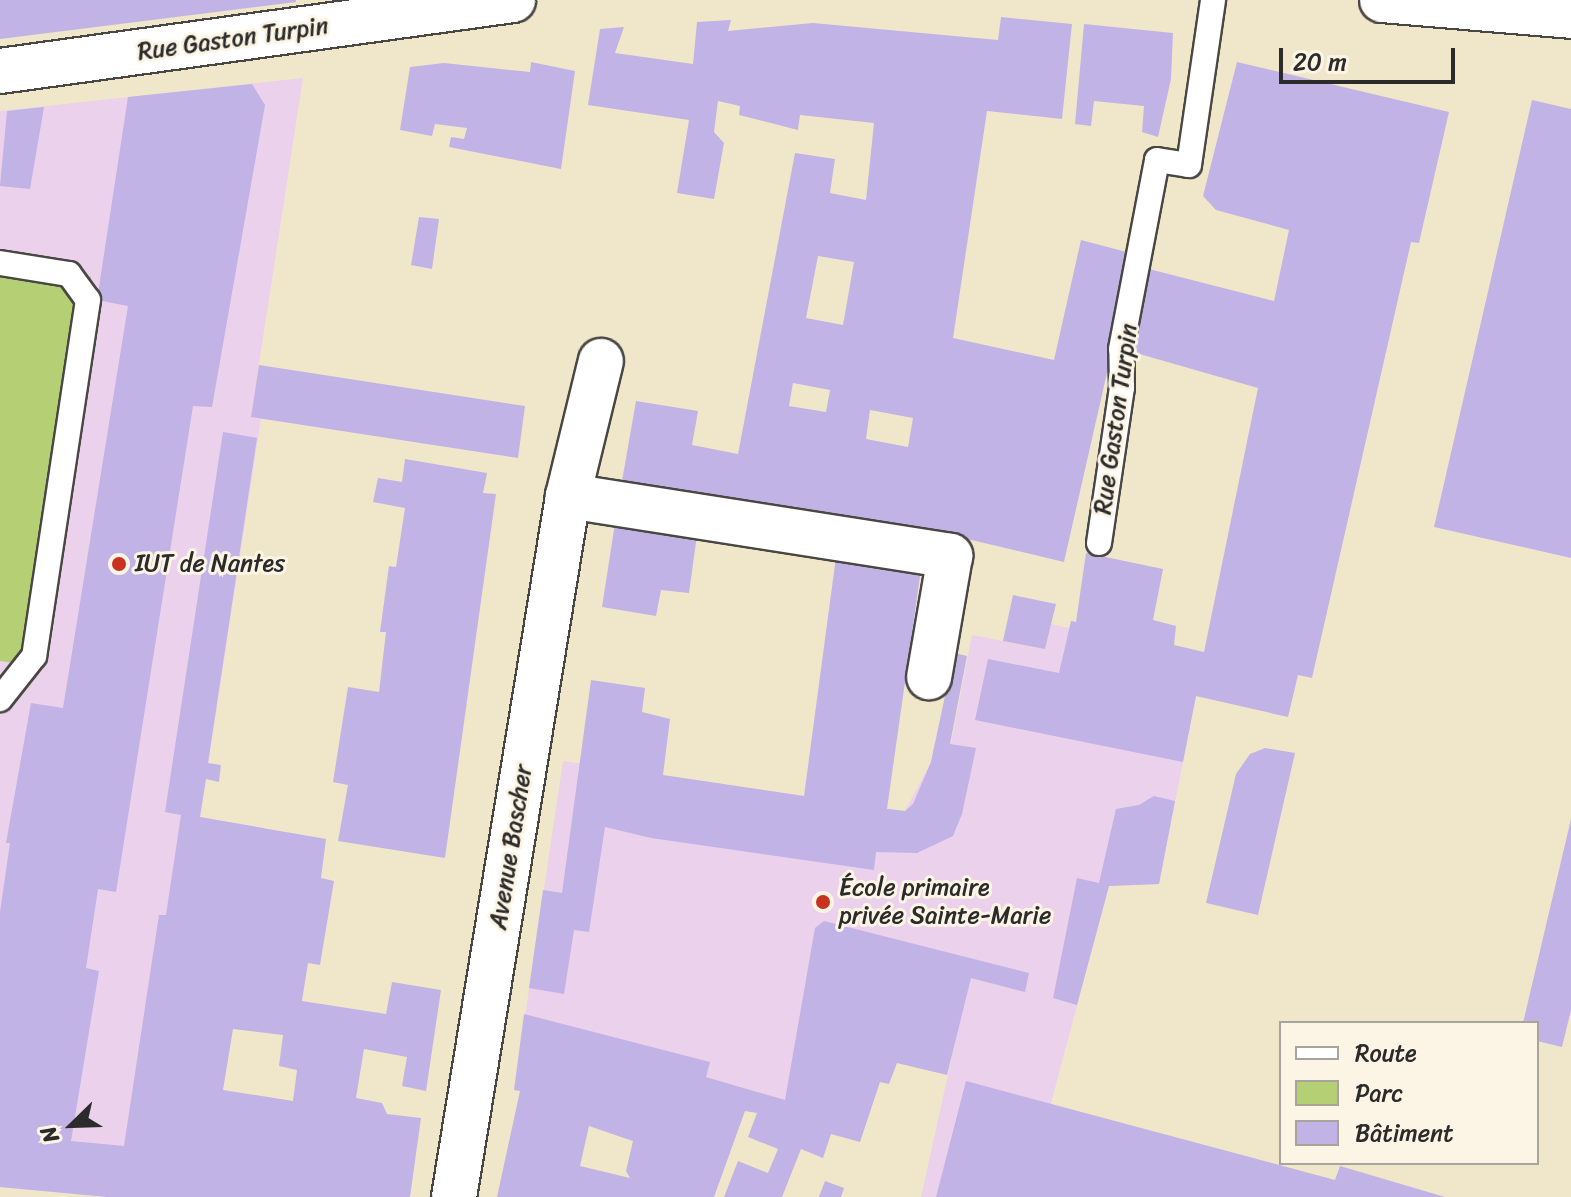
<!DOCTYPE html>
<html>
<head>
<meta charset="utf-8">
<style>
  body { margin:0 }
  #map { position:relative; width:1571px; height:1197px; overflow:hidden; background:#f0e7ca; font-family:Sriracha,sans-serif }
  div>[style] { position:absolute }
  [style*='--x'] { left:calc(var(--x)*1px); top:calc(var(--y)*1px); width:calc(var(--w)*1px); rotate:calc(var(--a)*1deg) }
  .built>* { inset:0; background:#ebd1eb }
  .green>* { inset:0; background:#b4cf74 }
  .building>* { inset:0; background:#c1b3e5 }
  .roads { filter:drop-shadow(2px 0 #494743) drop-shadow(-2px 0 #494743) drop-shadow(0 2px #494743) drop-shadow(0 -2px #494743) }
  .lane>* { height:24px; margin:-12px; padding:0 12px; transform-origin:12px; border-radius:12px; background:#fff }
  .street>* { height:44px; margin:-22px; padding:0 22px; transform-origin:22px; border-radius:22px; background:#fff }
  .dots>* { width:22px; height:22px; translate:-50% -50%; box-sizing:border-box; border:4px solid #fcf5e5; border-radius:50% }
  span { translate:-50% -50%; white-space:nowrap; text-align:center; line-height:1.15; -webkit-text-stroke:6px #fcf5e5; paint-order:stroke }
  .street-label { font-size:24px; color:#2b2b2b }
  .poi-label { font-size:24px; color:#2b2b2b }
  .left { translate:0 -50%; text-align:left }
  .legend { position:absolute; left:1279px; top:1021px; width:260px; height:144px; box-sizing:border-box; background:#fcf5e5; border:2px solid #a8a49b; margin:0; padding:10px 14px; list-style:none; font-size:24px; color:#2b2b2b }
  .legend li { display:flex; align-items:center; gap:16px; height:40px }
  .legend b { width:40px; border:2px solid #a8a49b }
  .north { position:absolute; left:32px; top:1085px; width:80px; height:80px; -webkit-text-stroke:6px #fcf5e5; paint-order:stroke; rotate:247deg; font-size:22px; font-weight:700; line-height:32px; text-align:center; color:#2b2b2b }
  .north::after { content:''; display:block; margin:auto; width:28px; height:36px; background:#2b2b2b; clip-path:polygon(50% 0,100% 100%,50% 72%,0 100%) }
  .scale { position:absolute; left:1279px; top:48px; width:176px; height:36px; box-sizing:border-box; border:4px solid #2b2b2b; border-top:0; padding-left:10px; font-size:24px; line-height:28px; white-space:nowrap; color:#2b2b2b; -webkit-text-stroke:6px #fcf5e5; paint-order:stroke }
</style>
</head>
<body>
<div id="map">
  <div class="built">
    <i style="clip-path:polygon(303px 78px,251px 416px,261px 418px,200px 817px,264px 828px,107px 1197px,0 1187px,0 111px)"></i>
    <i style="clip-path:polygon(1071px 621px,1204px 655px,1159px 884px,1109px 886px,1026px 1197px,921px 1197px,961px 1015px,857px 987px,835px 1115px,706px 1077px,694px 1113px,668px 1153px,589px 1126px,525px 1071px,520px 1091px,514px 1090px,563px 761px,905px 811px,931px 762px,935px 741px,951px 743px,972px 635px,1045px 649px,1051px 624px,1069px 628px)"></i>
  </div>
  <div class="green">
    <i style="clip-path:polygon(0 262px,91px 277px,32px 666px,0 661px)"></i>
  </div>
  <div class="building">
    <i style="clip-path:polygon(0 0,296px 0,296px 2px,0 39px)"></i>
    <i style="clip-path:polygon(evenodd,1001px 17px,1072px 24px,1062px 119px,987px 111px,953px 338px,1054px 360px,1081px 240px,1134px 254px,1064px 562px,921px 528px,622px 481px,636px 401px,698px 411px,692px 445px,738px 454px,795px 153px,835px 159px,830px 193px,866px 200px,874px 123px,800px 115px,798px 130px,739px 115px,740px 106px,718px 101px,714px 132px,724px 143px,714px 199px,677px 193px,689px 120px,588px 105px,600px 29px,624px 27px,615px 53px,693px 64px,697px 22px,731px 20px,728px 31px,813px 23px,998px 40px,1001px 17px,818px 256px,854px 262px,843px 325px,806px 318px,818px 256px,1001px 17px,793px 383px,830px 390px,826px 412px,789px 406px,793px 383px,1001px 17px,870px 410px,913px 418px,908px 447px,866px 439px,870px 410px)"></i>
    <i style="clip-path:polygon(1084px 24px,1173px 33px,1171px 79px,1158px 137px,1142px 132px,1144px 106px,1094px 101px,1091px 126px,1075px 124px)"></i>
    <i style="clip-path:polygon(531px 62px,575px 71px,561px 169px,449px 147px,451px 137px,464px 139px,467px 128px,435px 124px,432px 136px,400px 130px,410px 67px,444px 63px,530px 72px)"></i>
    <i style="clip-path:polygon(1237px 62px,1449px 112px,1419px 243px,1411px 242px,1312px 678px,1298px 675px,1288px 717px,1196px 696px,1183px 762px,975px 720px,988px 659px,1059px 673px,1071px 621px,1076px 622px,1086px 553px,1163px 569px,1153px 620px,1176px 626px,1174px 645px,1204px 652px,1258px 388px,1129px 351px,1145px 268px,1274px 301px,1289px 230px,1216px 210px,1203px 196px)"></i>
    <i style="clip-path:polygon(evenodd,252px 84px,265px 105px,212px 407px,193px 406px,116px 892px,98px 889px,86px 968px,99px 971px,71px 1141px,124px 1146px,159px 915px,166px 915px,181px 815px,165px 812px,223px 432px,257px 438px,208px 763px,221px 765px,219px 782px,206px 779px,200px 817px,326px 839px,321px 878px,334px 881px,320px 965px,308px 963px,302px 1001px,386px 1014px,392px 982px,441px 990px,426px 1091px,402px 1086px,407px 1057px,364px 1049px,356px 1098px,382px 1103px,387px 1114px,421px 1118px,410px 1197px,107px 1197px,0 1187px,0 912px,10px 843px,6px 843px,31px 703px,63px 708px,128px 306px,97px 300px,128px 97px,252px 84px,233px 1029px,283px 1035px,279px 1066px,297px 1070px,293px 1101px,223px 1090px,233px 1029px)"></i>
    <i style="clip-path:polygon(1532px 100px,1571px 109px,1571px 558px,1434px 527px)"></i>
    <i style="clip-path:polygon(44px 107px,30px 189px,0 186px,7px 111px)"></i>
    <i style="clip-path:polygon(419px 217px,439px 219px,432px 269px,411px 265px)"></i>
    <i style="clip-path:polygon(259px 365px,525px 406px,518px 458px,251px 417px)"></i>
    <i style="clip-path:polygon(405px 459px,487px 473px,483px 493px,496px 494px,445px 858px,338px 841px,348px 785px,333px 782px,348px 687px,379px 692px,386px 632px,380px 632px,389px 566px,396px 567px,405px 508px,373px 502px,378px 478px,402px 482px)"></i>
    <i style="clip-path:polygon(615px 523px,697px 535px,689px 593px,661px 590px,656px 616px,602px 607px)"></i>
    <i style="clip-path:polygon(836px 557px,921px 569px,887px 809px,905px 811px,913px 804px,931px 762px,954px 653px,967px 656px,950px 744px,976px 748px,962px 814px,953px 836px,917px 853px,876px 852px,874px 870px,651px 838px,605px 827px,589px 932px,574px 930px,564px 994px,529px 988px,543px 890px,562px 893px,591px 680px,645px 688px,642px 712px,670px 719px,663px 775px,804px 796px)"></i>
    <i style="clip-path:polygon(1013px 595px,1056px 604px,1045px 649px,1003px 641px)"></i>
    <i style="clip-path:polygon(1265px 748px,1295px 753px,1258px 915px,1206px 903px,1236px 774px,1250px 754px)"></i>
    <i style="clip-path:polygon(1154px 796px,1175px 801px,1159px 884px,1109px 886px,1077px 1005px,1053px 998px,1077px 878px,1099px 883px,1116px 809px,1139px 805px)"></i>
    <i style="clip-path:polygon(1571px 819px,1571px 1010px,1562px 1047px,1537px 1041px,1537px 1023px,1523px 1023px)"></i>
    <i style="clip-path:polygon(evenodd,824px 921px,1029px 973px,1025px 992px,971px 978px,947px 1075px,897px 1063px,889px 1084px,880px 1082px,860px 1142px,831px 1134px,823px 1158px,801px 1149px,782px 1197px,724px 1197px,738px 1161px,768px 1173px,778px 1149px,748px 1137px,757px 1113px,745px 1111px,714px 1197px,497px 1197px,520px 1091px,514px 1090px,524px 1014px,710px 1062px,706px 1077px,785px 1100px,815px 928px,824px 921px,589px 1126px,633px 1141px,626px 1171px,630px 1178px,580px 1166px,589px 1126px)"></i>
    <i style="clip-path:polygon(966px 1081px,1335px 1180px,1340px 1166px,1445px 1197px,936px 1197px)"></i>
    <i style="clip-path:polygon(825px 1181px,844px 1188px,841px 1197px,819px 1197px)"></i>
  </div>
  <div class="roads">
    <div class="lane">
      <i style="--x:0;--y:263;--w:70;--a:9.1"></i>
      <i style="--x:69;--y:274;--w:32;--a:54"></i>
      <i style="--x:88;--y:300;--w:360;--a:98.6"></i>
      <i style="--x:34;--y:656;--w:55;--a:128.3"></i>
      <i style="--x:1099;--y:543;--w:157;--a:-81.6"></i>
      <i style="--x:1122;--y:388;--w:39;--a:-91"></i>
      <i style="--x:1121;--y:349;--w:192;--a:-79.2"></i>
      <i style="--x:1157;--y:160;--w:32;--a:9"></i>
      <i style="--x:1189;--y:165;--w:167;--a:-81.7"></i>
    </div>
    <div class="street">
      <i style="--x:1382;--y:0;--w:190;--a:4.8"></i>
      <i style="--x:0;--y:71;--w:518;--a:-7.88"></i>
      <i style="--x:568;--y:496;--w:387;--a:8.9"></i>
      <i style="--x:950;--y:556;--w:123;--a:99.8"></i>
      <i style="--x:454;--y:1197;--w:710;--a:-80.76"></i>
      <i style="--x:568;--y:496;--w:139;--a:-76.3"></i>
    </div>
  </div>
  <div class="dots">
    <i style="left:119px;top:564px;background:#c8321e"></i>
    <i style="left:823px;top:902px;background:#c8321e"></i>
  </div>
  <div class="street-label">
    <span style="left:233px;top:39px;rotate:-8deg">Rue Gaston Turpin</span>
    <span style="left:1116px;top:419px;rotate:-82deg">Rue Gaston Turpin</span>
    <span style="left:511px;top:847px;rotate:-81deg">Avenue Bascher</span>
  </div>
  <div class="poi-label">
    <span class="left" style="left:135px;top:564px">IUT de Nantes</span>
    <span class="left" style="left:839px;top:902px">École primaire<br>privée Sainte-Marie</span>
  </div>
  <ul class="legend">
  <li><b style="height:10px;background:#fff"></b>Route</li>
  <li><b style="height:22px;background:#b4cf74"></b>Parc</li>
  <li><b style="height:22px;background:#c1b3e5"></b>Bâtiment</li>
  </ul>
  <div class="north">N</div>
  <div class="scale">20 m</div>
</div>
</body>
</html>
